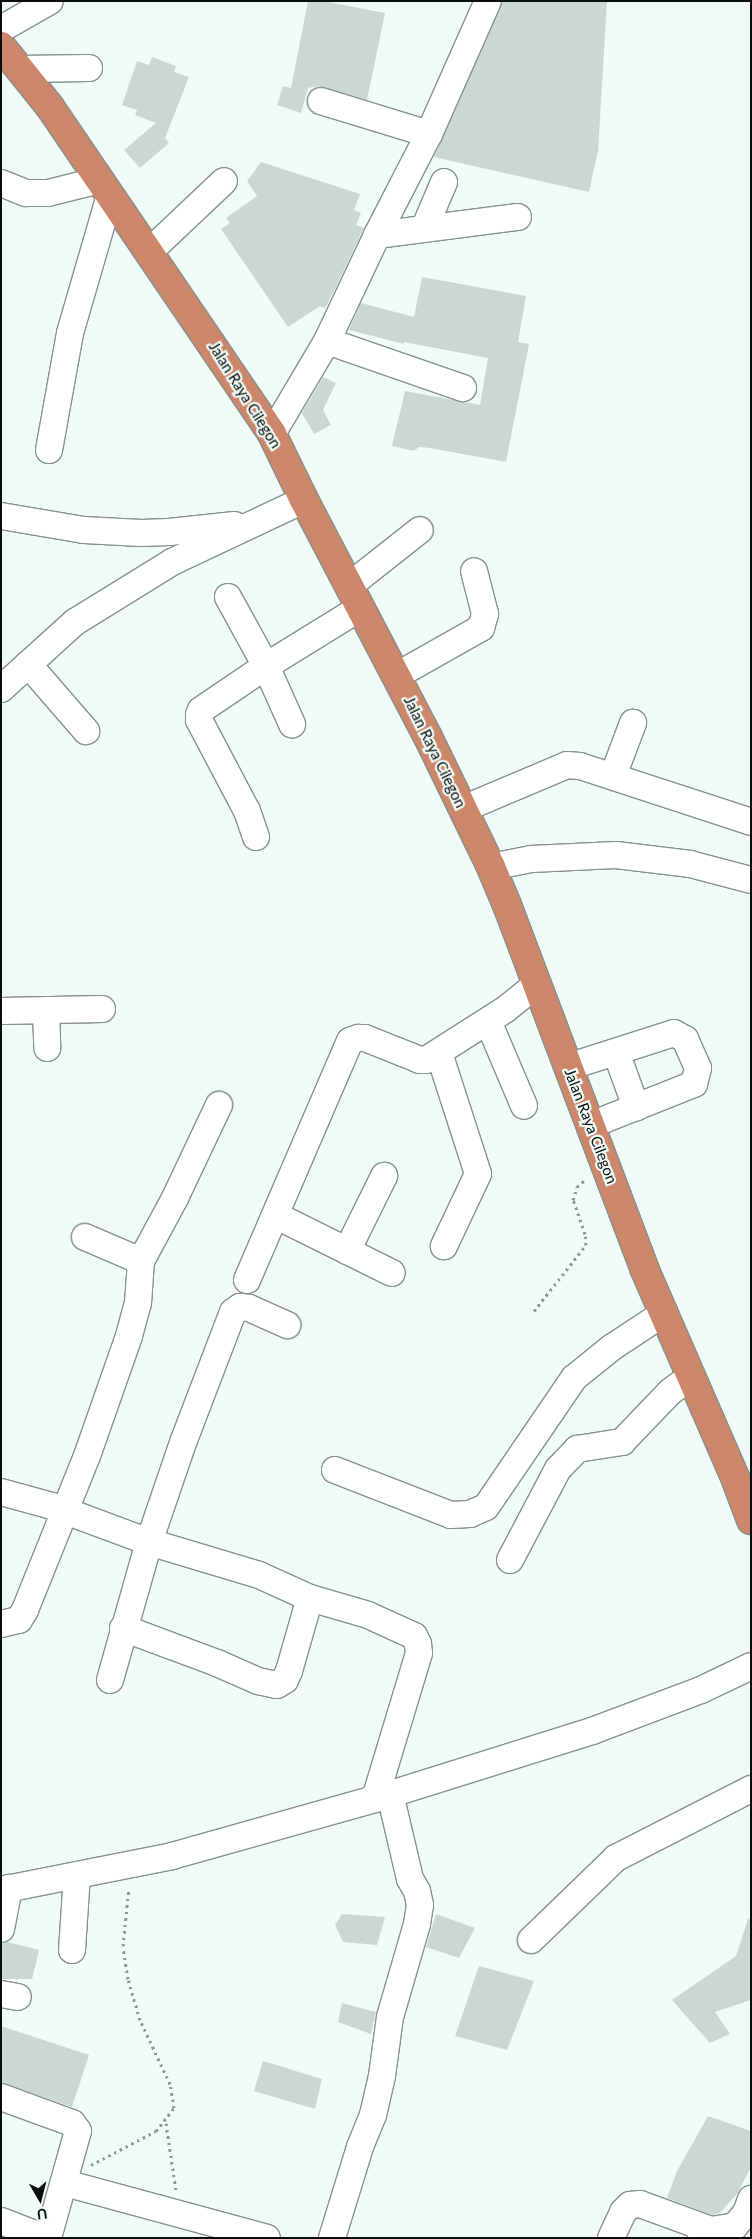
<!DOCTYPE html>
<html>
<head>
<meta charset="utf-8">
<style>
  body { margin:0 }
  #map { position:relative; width:752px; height:2239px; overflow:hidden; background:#f0fbf7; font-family:Lato,sans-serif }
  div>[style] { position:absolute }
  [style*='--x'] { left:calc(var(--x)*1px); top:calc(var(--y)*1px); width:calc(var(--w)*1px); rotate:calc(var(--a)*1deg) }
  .building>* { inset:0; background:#ccd6d2 }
  .path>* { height:3px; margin-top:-1.5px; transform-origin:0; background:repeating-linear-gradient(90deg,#8f9795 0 2.5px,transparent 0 6.5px) }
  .roads { filter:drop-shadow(1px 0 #87918d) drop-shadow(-1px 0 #87918d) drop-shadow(0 1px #87918d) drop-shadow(0 -1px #87918d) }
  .minor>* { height:26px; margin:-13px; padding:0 13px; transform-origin:13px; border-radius:13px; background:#fff }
  .highway>* { height:28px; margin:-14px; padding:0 14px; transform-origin:14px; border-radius:14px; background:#cc866a }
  span { translate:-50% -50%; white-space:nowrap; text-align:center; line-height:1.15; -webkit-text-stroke:4.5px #f0fbf7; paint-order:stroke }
  .street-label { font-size:15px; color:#090d0c }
  .frame { position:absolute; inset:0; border:2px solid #090d0c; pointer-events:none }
  .north { position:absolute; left:15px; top:2174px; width:50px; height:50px; -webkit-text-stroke:4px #f0fbf7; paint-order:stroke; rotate:172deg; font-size:14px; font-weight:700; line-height:20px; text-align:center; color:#090d0c }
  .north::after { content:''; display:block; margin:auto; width:18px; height:22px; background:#090d0c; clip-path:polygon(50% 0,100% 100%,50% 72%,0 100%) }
</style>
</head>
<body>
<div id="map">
  <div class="building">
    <i style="clip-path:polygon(308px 1px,323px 1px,385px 13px,367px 100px,318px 86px,308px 88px,301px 113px,277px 105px,283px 86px,291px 88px)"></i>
    <i style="clip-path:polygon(503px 1px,607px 1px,598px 151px,589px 192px,434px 157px)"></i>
    <i style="clip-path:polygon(152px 57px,176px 66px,174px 72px,189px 77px,165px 138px,169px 143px,140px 168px,124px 150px,156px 123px,135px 115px,137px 110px,122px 105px,137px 61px,149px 65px)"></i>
    <i style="clip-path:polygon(261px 162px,360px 194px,354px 210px,361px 213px,356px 225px,364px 228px,334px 291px,325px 308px,320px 306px,288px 327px,221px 229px,230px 223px,226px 218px,257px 196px,247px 181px)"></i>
    <i style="clip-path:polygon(422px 277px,526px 296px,518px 342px,529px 344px,506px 462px,430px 448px,419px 447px,414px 451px,392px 446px,405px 391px,480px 405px,488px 358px,404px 342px,404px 344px,349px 330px,361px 303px,414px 317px)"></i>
    <i style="clip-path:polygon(323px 377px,336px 383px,323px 410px,331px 425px,314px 434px,302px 413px)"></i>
    <i style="clip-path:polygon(342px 1914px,385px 1917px,377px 1945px,343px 1942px,335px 1925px)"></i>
    <i style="clip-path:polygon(436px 1914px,475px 1928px,459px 1958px,426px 1947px)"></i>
    <i style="clip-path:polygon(748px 1919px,751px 1919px,751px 2000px,715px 2012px,730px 2034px,710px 2043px,672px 2000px,736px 1956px)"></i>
    <i style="clip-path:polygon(8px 1942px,39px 1950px,32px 1979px,1px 1979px,1px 1944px)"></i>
    <i style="clip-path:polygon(479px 1966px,534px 1981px,507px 2050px,455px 2036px)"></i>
    <i style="clip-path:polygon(342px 2003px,376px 2012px,371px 2034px,338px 2022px)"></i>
    <i style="clip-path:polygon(1px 2026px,89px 2055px,72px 2107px,1px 2082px)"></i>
    <i style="clip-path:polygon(263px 2061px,322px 2079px,315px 2109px,254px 2091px)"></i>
    <i style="clip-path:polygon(708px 2116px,751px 2131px,751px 2167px,737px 2194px,720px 2213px,712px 2215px,667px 2198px,677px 2171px)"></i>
  </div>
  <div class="path">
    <i style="--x:534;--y:1311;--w:84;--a:-51.8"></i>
    <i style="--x:586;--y:1245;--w:11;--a:-95"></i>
    <i style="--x:585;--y:1234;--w:36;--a:-109"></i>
    <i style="--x:573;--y:1200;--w:14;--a:-73"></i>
    <i style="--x:577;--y:1187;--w:12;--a:-42"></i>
    <i style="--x:166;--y:2123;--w:69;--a:81.6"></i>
    <i style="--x:91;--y:2165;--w:73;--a:-27.6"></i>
    <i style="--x:156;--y:2131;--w:29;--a:-52"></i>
    <i style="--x:174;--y:2108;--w:24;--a:-99"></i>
    <i style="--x:170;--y:2084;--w:71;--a:-115.1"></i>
    <i style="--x:140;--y:2020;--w:43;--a:-106.3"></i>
    <i style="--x:128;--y:1979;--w:33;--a:-99"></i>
    <i style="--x:123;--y:1946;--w:59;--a:-84.2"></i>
  </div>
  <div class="roads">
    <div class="minor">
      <i style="--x:1;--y:29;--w:56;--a:-29.7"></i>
      <i style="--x:19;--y:69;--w:70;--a:-0.8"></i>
      <i style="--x:321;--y:101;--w:113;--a:17"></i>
      <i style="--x:1;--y:183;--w:27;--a:22"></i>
      <i style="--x:26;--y:193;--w:22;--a:0"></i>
      <i style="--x:48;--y:193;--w:54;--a:-14"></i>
      <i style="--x:424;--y:229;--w:51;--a:-66.9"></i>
      <i style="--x:377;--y:235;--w:142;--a:-7.3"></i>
      <i style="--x:149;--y:252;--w:103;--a:-43.4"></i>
      <i style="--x:327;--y:341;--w:144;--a:19.1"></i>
      <i style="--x:272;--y:434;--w:108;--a:-59.4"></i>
      <i style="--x:327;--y:341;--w:117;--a:-64.7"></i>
      <i style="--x:377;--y:235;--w:114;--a:-62.8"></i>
      <i style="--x:429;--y:134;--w:145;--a:-66.1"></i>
      <i style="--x:49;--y:450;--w:119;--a:-79.8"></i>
      <i style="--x:70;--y:333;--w:144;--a:-73.8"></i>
      <i style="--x:1;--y:516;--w:84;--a:9.6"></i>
      <i style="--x:84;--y:530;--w:57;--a:3"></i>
      <i style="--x:141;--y:533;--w:28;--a:-2"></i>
      <i style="--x:169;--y:532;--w:66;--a:-6.1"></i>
      <i style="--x:349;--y:586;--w:90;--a:-38.3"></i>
      <i style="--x:228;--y:597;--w:79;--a:61.2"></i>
      <i style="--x:266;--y:666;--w:64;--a:65.9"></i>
      <i style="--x:28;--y:664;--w:89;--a:49.1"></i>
      <i style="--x:396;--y:676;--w:98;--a:-29.5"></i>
      <i style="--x:481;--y:628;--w:15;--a:-74"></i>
      <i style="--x:485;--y:614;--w:44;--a:-104.3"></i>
      <i style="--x:1;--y:689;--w:100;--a:-42.2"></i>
      <i style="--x:75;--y:622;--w:114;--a:-31.7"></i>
      <i style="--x:172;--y:562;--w:146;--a:-25.2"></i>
      <i style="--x:613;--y:776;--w:57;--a:-69.3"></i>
      <i style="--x:463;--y:809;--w:113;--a:-22.9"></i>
      <i style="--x:567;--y:765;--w:13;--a:4"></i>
      <i style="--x:580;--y:766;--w:180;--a:18.1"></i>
      <i style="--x:256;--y:837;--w:28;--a:-109"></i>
      <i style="--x:247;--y:811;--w:103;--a:-117.8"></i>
      <i style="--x:199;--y:720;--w:5;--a:-90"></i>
      <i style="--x:199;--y:715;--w:5;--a:-68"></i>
      <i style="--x:201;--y:710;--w:78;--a:-34.1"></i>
      <i style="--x:266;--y:666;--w:110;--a:-31.7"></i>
      <i style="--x:491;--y:867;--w:41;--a:-11.3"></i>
      <i style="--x:531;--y:859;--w:85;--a:-2.7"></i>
      <i style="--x:616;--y:855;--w:75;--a:6.9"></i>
      <i style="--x:690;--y:864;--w:63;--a:14.7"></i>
      <i style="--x:46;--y:1010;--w:38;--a:88"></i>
      <i style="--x:1;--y:1011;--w:101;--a:-1.1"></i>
      <i style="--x:488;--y:1021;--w:92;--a:67"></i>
      <i style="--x:616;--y:1052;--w:59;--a:70"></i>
      <i style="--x:439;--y:1053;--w:127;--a:72.1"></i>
      <i style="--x:478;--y:1174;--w:80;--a:115.3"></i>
      <i style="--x:568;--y:1067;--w:111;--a:-17.8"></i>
      <i style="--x:674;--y:1033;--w:13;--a:29"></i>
      <i style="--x:685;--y:1039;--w:32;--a:66"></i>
      <i style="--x:698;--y:1068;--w:16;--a:104"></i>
      <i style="--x:694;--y:1084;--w:111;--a:158.3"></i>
      <i style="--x:277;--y:1216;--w:128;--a:26.4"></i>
      <i style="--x:85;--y:1237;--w:61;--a:23.2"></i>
      <i style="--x:347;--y:1251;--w:84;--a:-63.7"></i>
      <i style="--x:247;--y:1280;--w:260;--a:-66.7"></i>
      <i style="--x:350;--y:1041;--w:9;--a:-21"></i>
      <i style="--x:358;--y:1038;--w:7;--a:0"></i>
      <i style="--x:365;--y:1038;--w:59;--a:21.8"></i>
      <i style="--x:420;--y:1060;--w:6;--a:0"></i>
      <i style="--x:426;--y:1060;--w:95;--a:-32.5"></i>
      <i style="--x:506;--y:1009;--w:40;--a:-39"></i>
      <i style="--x:335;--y:1470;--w:124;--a:21.2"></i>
      <i style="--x:451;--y:1515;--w:19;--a:-3"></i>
      <i style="--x:470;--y:1514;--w:17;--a:-24"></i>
      <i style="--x:486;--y:1507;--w:156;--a:-55.7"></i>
      <i style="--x:574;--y:1378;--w:48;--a:-39"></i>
      <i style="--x:611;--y:1348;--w:64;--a:-33.4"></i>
      <i style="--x:1;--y:1492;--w:53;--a:15.4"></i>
      <i style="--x:52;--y:1506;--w:103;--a:20.4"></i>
      <i style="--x:149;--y:1542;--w:115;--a:16.7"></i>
      <i style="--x:259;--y:1575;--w:56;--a:24.3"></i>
      <i style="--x:310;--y:1598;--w:60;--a:16.3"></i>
      <i style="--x:368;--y:1615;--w:51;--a:24.5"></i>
      <i style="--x:414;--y:1636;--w:9;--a:63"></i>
      <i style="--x:418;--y:1644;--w:9;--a:84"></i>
      <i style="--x:419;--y:1653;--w:152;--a:106.8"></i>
      <i style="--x:510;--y:1560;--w:103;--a:-62.2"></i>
      <i style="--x:558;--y:1469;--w:28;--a:-46"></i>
      <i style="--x:577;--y:1449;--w:46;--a:-8.8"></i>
      <i style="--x:622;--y:1442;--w:69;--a:-46.2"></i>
      <i style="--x:670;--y:1392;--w:26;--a:-37"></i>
      <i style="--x:1;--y:1624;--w:18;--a:-13"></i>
      <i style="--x:19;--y:1620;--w:12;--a:-59"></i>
      <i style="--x:25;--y:1610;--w:166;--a:-68.1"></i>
      <i style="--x:87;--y:1456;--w:127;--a:-70.7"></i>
      <i style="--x:129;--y:1336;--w:34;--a:-75"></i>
      <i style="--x:138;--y:1303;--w:42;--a:-85.9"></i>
      <i style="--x:141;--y:1261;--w:72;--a:-61.6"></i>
      <i style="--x:175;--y:1198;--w:103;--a:-64.7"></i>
      <i style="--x:123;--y:1628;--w:100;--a:20.4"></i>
      <i style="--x:217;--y:1663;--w:45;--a:23.7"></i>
      <i style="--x:258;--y:1681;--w:19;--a:12"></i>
      <i style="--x:277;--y:1685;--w:9;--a:-32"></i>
      <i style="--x:285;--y:1680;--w:10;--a:-66"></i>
      <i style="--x:289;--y:1671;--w:76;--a:-74"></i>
      <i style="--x:110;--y:1680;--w:143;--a:-74.2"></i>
      <i style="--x:149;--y:1542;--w:108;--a:-71.1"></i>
      <i style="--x:184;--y:1440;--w:137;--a:-69.1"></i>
      <i style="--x:233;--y:1312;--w:9;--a:-36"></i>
      <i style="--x:240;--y:1307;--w:9;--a:6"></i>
      <i style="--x:249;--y:1308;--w:42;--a:24.1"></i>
      <i style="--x:1;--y:1890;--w:174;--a:-11.2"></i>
      <i style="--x:172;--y:1856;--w:211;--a:-15.7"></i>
      <i style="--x:375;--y:1799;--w:227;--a:-17.4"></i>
      <i style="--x:592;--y:1731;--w:116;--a:-20.6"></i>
      <i style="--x:701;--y:1690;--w:55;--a:-25.6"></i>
      <i style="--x:1;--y:1929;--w:42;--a:-79"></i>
      <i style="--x:531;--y:1940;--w:118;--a:-44"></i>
      <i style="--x:616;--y:1858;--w:152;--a:-27.1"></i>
      <i style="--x:72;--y:1950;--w:75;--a:-86.2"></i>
      <i style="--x:1;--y:1994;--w:17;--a:10"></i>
      <i style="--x:1;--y:2097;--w:76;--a:20.1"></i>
      <i style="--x:72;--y:2123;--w:10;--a:53"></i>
      <i style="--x:78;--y:2131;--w:111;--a:105.7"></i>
      <i style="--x:65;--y:2183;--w:209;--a:15.2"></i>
      <i style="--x:1;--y:2221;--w:47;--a:21.1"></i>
      <i style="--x:332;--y:2238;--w:95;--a:-72.9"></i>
      <i style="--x:360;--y:2147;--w:35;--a:-68"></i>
      <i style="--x:373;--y:2115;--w:40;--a:-77"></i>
      <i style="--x:382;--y:2076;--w:60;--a:-82.3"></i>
      <i style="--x:390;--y:2017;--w:97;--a:-73.8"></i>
      <i style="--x:417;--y:1924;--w:19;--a:-81"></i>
      <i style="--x:420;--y:1905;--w:14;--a:-102"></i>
      <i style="--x:417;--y:1891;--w:14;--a:-120"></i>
      <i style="--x:410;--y:1879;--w:87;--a:-103.2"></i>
      <i style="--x:611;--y:2238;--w:29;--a:-65"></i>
      <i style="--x:623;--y:2212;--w:10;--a:-45"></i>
      <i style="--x:630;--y:2205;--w:10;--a:-6"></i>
      <i style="--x:640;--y:2204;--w:76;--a:20.1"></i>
      <i style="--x:701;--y:2238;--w:13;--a:-39"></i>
      <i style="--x:711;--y:2230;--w:24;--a:-9"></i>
      <i style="--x:735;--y:2226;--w:17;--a:-50"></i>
      <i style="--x:746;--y:2213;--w:15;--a:-70"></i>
    </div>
    <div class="highway">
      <i style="--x:1;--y:46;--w:78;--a:51.2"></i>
      <i style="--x:50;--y:107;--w:395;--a:55.8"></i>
      <i style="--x:272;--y:434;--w:73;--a:64.1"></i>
      <i style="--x:304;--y:500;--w:267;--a:62.4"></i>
      <i style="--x:428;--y:737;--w:144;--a:64.1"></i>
      <i style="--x:491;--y:867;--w:41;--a:67.2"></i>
      <i style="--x:507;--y:905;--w:388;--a:69.3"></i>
      <i style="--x:644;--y:1268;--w:231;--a:66.5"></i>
      <i style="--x:736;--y:1480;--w:43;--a:69.4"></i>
    </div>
  </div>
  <div class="street-label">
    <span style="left:245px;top:395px;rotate:58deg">Jalan Raya Cilegon</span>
    <span style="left:435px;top:752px;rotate:64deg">Jalan Raya Cilegon</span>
    <span style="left:591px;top:1126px;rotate:69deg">Jalan Raya Cilegon</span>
  </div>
  <div class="frame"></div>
  <div class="north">U</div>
</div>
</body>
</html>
